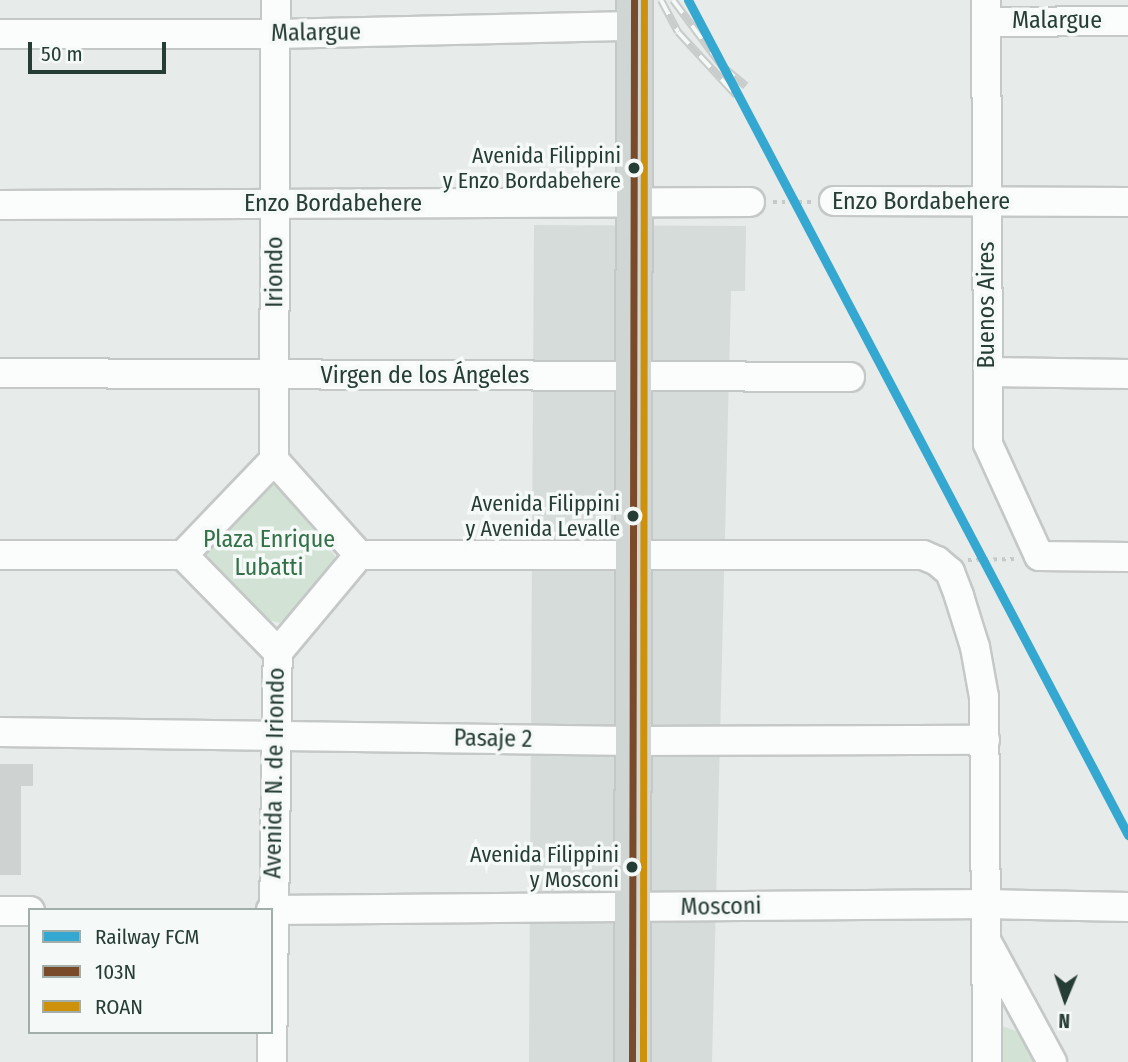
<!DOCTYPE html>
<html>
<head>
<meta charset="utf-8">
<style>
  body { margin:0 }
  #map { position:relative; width:1128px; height:1062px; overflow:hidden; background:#e7ebe9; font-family:"Fira Sans Condensed",sans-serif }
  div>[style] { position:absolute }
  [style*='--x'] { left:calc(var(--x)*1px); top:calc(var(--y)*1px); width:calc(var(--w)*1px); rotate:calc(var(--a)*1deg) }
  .built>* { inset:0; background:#d5dcd9 }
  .green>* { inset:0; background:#d2e3d6 }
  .building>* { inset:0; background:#ced2d0 }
  .path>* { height:3.5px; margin-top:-1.75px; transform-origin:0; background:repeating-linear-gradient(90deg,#c3cac7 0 3.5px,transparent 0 8.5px) }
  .roads { filter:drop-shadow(2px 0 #c4c8c6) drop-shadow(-2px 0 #c4c8c6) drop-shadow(0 2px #c4c8c6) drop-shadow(0 -2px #c4c8c6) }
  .minor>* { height:28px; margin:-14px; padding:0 14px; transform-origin:14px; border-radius:14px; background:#fbfcfc }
  .major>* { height:35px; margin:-17.5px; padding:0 17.5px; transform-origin:17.5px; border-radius:17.5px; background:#cfd6d4 }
  .rail>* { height:8px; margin-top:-4px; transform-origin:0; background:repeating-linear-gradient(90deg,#f5f9f7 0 16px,#c8ccca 0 32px); box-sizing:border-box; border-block:2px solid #c8ccca }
  .bus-1>* { height:7px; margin:-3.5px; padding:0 3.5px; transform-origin:3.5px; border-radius:3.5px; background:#7a4b2a }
  .bus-2>* { height:7px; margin:-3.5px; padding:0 3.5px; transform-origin:3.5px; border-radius:3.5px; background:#cd910b }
  .rail-1>* { height:9px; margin:-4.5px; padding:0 4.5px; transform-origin:4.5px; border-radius:4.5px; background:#34a8d1 }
  .dots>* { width:19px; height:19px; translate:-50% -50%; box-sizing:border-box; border:4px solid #f5f9f7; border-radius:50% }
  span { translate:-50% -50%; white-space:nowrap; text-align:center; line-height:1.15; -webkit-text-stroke:7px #f5f9f7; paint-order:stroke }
  .bus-label { font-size:22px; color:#263d35 }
  .right { translate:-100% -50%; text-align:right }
  .street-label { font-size:24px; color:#263d35 }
  .park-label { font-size:24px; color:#347047 }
  .legend { position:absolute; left:28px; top:908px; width:245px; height:126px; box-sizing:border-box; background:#f5f9f7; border:2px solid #a2aea9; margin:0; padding:9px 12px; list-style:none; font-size:21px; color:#263d35 }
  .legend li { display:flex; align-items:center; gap:14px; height:35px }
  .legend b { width:35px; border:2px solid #a2aea9 }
  .north { position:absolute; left:1030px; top:964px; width:70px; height:70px; -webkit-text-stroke:5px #f5f9f7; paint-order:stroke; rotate:182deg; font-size:19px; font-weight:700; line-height:28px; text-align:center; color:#263d35 }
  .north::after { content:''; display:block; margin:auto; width:24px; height:32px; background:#263d35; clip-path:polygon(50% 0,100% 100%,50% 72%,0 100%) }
  .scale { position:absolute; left:28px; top:42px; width:138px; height:32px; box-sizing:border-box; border:4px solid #263d35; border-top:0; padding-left:9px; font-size:21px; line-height:24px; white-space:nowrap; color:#263d35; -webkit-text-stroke:5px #f5f9f7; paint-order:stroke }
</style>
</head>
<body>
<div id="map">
  <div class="built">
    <i style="clip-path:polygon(534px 225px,746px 226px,745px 291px,731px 291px,712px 1062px,529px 1062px)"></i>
  </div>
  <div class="green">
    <i style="clip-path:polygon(277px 484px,335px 556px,335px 566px,285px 624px,264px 619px,203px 565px,204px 550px,263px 488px)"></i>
    <i style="clip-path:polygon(1002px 1026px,1019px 1032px,1034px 1062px,997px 1062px)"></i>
  </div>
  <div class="building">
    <i style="clip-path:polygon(0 764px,33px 764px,33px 786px,21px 786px,21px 875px,0 875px)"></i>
  </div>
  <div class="path">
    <i style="--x:773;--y:202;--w:38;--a:0"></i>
    <i style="--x:968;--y:560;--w:48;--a:-1.2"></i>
  </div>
  <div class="roads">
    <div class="minor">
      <i style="--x:986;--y:0;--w:444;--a:89.7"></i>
      <i style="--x:988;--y:444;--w:123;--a:65.5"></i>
      <i style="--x:1039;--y:556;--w:89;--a:0.6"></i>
      <i style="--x:986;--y:22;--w:142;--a:-0.4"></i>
      <i style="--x:0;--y:34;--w:275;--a:0"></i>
      <i style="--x:275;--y:34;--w:358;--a:-1.3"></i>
      <i style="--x:834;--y:201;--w:294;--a:0.2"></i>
      <i style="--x:0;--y:205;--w:750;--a:-0.23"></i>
      <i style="--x:988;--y:372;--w:140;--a:0.8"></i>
      <i style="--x:0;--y:373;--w:850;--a:0.27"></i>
      <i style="--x:274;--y:460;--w:127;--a:48.2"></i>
      <i style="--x:359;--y:555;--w:126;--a:129.9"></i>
      <i style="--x:278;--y:652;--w:136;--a:-134.4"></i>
      <i style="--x:183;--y:555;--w:132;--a:-46.2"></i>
      <i style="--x:274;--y:460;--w:460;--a:-89.8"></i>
      <i style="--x:0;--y:555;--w:183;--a:0"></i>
      <i style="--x:359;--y:555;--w:564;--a:0"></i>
      <i style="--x:923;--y:555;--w:15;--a:23"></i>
      <i style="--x:937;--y:561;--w:17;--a:40"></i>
      <i style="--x:950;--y:572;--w:26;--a:69"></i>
      <i style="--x:959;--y:596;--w:53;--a:72.6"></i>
      <i style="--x:975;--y:647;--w:51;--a:79.8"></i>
      <i style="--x:984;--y:697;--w:365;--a:89.5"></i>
      <i style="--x:0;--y:732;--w:632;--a:0.82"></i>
      <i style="--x:632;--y:741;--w:353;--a:-0.2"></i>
      <i style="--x:271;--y:910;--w:715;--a:-0.48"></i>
      <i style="--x:986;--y:904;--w:142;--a:1.2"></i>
      <i style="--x:0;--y:911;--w:30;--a:0"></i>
      <i style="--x:988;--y:944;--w:134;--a:61.5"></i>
      <i style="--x:272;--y:1062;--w:410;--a:-89.2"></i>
    </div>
    <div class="major">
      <i style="--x:632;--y:1062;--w:1062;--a:-89.89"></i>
    </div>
  </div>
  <div class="rail">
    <i style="--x:661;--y:0;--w:36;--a:62"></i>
    <i style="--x:678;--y:32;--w:86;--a:47.4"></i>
    <i style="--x:673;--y:0;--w:82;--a:53.4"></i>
    <i style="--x:722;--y:66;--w:31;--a:40"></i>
  </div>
  <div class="bus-1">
    <i style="--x:632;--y:1062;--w:1062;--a:-89.89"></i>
  </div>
  <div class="bus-2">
    <i style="--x:643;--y:1062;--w:1062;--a:-89.95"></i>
  </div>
  <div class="rail-1">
    <i style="--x:688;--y:0;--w:944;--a:62.21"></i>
  </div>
  <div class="dots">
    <i style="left:634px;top:168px;background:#263d35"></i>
    <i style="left:633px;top:516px;background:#263d35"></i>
    <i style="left:632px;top:867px;background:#263d35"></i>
  </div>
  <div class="bus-label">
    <span class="right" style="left:621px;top:168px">Avenida Filippini<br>y Enzo Bordabehere</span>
    <span class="right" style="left:620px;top:516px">Avenida Filippini<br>y Avenida Levalle</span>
    <span class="right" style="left:619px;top:867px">Avenida Filippini<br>y Mosconi</span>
  </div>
  <div class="street-label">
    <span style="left:1057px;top:21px">Malargue</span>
    <span style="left:316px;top:33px;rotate:-1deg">Malargue</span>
    <span style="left:921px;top:202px">Enzo Bordabehere</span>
    <span style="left:333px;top:204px">Enzo Bordabehere</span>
    <span style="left:275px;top:272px;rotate:-90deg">Iriondo</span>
    <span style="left:987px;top:305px;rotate:-90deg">Buenos Aires</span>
    <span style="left:425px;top:376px">Virgen de los Ángeles</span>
    <span style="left:493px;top:739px;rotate:1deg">Pasaje 2</span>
    <span style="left:275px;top:773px;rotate:-89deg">Avenida N. de Iriondo</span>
    <span style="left:721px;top:907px;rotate:-1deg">Mosconi</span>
  </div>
  <div class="park-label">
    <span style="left:269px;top:554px">Plaza Enrique<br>Lubatti</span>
  </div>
  <ul class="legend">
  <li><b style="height:9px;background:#34a8d1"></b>Railway FCM</li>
  <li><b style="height:9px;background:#7a4b2a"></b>103N</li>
  <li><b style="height:9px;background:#cd910b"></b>ROAN</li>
  </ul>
  <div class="north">N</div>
  <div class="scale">50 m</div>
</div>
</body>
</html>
